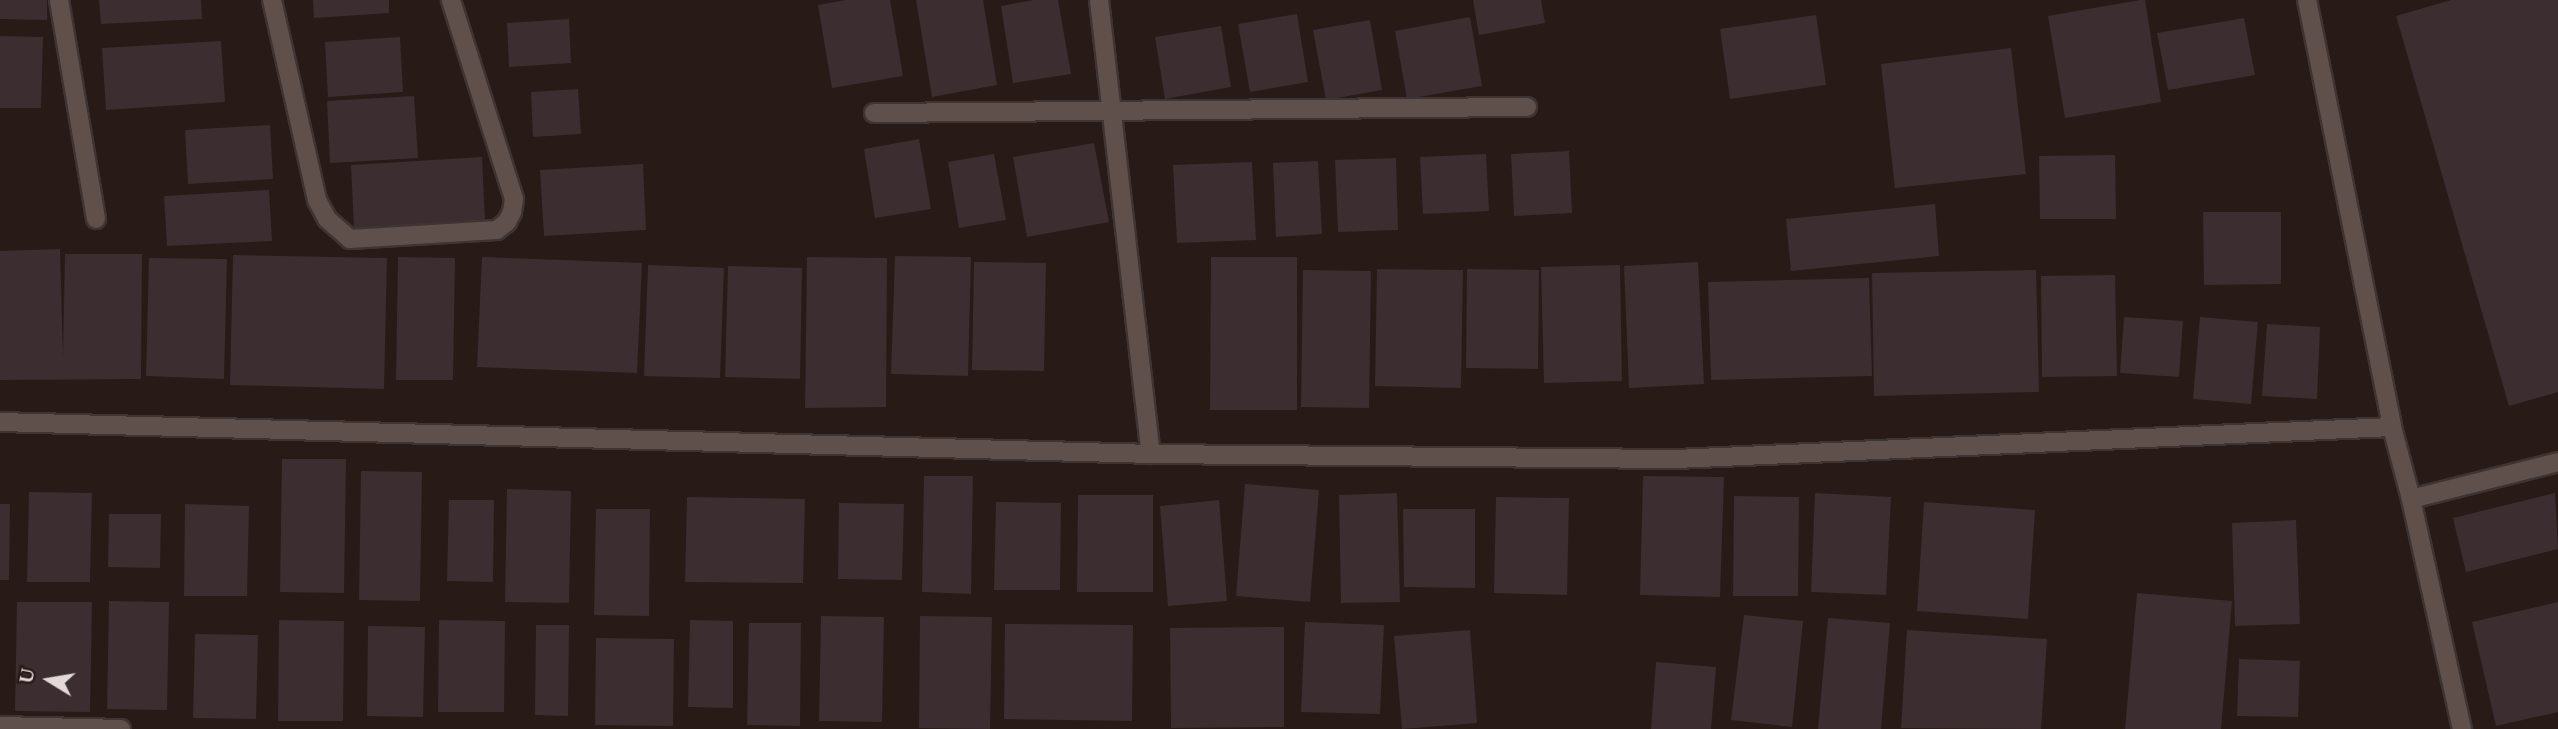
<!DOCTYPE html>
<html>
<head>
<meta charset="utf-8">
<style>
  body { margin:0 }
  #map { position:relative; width:2558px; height:729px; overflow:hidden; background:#271a17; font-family:Spectral,serif }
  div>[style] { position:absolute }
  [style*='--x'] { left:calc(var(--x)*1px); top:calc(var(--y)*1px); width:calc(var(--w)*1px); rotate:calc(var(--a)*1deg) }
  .building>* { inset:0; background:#3c2d31 }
  .roads { filter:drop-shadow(2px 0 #3e3433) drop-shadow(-2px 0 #3e3433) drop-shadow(0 2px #3e3433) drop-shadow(0 -2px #3e3433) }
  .minor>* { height:18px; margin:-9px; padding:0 9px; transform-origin:9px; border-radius:9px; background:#60504c }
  span { translate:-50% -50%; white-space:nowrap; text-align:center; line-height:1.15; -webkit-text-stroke:5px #271a17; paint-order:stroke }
  .north { position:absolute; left:14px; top:645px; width:70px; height:70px; -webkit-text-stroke:5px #271a17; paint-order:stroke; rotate:281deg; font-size:19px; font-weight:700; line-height:28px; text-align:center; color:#e3dad8 }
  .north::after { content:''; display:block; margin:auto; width:24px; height:32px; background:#e3dad8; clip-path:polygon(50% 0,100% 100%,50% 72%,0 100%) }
</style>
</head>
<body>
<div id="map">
  <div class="building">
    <i style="clip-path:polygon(0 0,47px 0,47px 20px,0 19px)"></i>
    <i style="clip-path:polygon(99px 0,201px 0,202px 19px,101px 24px)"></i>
    <i style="clip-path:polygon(313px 0,389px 0,389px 13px,314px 18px)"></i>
    <i style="clip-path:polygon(846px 0,890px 0,903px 76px,832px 88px,818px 5px)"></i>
    <i style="clip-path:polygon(916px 0,983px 0,997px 85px,932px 97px)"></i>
    <i style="clip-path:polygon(1033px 0,1058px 0,1071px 74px,1013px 83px,1001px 6px)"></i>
    <i style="clip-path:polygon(1473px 0,1541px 0,1545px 23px,1479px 35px)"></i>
    <i style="clip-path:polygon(2140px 0,2145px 0,2161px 102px,2065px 118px,2048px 16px)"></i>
    <i style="clip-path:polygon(2451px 0,2558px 0,2558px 392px,2509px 406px,2396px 16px)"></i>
    <i style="clip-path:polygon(1297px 14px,1308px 82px,1250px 92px,1238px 24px)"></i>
    <i style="clip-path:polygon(1816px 15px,1826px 85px,1730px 99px,1720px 29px)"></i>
    <i style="clip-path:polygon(1470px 17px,1482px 86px,1407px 99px,1395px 31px)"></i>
    <i style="clip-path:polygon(2244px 18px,2255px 75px,2168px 90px,2157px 33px)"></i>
    <i style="clip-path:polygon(569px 19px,571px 63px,509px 67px,507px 23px)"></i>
    <i style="clip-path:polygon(1370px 20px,1382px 90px,1326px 100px,1313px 30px)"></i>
    <i style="clip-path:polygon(1221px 26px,1231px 87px,1165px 99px,1155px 37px)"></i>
    <i style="clip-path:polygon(0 36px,43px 37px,41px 108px,0 108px)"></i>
    <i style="clip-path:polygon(400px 37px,403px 92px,328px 97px,325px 42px)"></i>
    <i style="clip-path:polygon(221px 41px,225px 102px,106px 110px,102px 48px)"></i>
    <i style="clip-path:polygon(2011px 48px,2026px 174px,1895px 188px,1881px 64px)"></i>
    <i style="clip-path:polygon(578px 89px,581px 134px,533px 137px,531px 92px)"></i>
    <i style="clip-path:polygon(414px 96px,418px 158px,330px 163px,327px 101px)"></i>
    <i style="clip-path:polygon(270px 125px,273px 179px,188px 184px,185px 130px)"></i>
    <i style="clip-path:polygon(919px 139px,931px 209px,875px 218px,864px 149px)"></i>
    <i style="clip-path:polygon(1094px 143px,1109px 222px,1027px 237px,1013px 157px)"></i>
    <i style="clip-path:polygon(1569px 151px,1572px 213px,1514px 216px,1511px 154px)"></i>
    <i style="clip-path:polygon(994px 154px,1006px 220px,959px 228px,948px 162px)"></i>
    <i style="clip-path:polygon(1486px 154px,1489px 211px,1423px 214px,1420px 157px)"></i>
    <i style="clip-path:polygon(2115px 155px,2116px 219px,2040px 219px,2039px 156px)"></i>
    <i style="clip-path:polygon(482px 157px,485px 221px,354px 228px,351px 165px)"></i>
    <i style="clip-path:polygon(1396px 158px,1398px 230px,1338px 232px,1335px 160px)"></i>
    <i style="clip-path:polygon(1318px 161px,1322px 234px,1276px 237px,1273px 163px)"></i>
    <i style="clip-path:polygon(1252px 162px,1256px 240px,1177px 243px,1173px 165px)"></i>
    <i style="clip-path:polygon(643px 164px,646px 230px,544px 236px,540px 170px)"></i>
    <i style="clip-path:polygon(269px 190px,272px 241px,167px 246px,164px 196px)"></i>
    <i style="clip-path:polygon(1935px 204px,1939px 256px,1791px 271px,1786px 219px)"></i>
    <i style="clip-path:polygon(2203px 212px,2281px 212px,2281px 284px,2204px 285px)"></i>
    <i style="clip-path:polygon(60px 249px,63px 357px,65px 254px,142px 254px,141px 379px,0 380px,0 251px)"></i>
    <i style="clip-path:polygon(233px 255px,387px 258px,384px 389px,230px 385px)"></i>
    <i style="clip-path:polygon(895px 256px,971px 257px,968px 376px,891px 374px)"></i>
    <i style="clip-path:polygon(398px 257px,455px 258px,453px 380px,396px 380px)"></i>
    <i style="clip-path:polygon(482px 257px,642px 263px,637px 373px,477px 367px)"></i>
    <i style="clip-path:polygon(807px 257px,887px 258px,886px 407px,805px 408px)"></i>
    <i style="clip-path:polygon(1211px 257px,1297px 257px,1297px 410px,1210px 410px)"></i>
    <i style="clip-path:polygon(149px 258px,227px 259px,224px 379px,146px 376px)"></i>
    <i style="clip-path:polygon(974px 262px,1046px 263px,1044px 371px,972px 370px)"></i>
    <i style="clip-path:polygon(1698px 262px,1704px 384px,1629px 388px,1624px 266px)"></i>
    <i style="clip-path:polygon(648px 265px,724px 268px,720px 378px,644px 376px)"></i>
    <i style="clip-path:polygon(1620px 265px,1622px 381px,1544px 383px,1541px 267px)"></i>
    <i style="clip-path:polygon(728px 266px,802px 268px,800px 379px,725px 377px)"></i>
    <i style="clip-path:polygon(1377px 269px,1463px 270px,1461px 388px,1375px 386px)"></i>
    <i style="clip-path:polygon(1467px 269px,1539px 270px,1538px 369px,1466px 368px)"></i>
    <i style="clip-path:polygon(1303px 270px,1371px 271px,1369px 408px,1301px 407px)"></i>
    <i style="clip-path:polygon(2036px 270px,2039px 392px,1874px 396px,1872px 273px)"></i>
    <i style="clip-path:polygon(2115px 275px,2117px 376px,2042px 377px,2041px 276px)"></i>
    <i style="clip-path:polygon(1869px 278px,1872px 376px,1711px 380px,1708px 282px)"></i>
    <i style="clip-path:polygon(2124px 317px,2183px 321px,2179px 377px,2120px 373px)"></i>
    <i style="clip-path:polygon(2200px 317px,2258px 322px,2251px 404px,2193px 399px)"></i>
    <i style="clip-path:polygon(2267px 324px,2320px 327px,2317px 399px,2262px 396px)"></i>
    <i style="clip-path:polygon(282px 459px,346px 459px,344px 593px,280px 592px)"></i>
    <i style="clip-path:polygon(361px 471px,422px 472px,420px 601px,359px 600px)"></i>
    <i style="clip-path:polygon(924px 476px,973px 476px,971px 594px,922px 592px)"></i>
    <i style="clip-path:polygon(1643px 476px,1724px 477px,1720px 597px,1640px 595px)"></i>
    <i style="clip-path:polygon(1245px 484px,1319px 490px,1310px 602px,1236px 596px)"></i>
    <i style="clip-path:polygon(507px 489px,571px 491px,569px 603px,505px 602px)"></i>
    <i style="clip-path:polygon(29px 492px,92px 493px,90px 582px,27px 582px)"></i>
    <i style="clip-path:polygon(1397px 493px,1400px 602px,1341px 603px,1339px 495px)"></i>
    <i style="clip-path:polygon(1815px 493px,1891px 497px,1886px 595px,1811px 592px)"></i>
    <i style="clip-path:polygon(2555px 493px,2558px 549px,2466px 572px,2453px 518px)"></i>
    <i style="clip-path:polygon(1078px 495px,1153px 495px,1153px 592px,1077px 592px)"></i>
    <i style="clip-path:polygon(1734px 496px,1799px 497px,1798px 596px,1733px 596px)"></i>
    <i style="clip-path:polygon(687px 497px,805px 499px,803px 583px,685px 582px)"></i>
    <i style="clip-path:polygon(1496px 497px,1569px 498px,1567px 595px,1494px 593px)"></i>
    <i style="clip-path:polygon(449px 500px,494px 500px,493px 582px,447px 581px)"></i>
    <i style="clip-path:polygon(1219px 500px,1227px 601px,1168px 606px,1160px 506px)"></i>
    <i style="clip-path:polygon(996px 502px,1061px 503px,1060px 590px,994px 590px)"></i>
    <i style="clip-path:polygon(1924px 502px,2035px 510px,2028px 619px,1917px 611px)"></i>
    <i style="clip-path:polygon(839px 503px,904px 504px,902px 580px,838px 579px)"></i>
    <i style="clip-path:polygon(0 504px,10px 504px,9px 580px,0 580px)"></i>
    <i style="clip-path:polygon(185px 504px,249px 506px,247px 596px,184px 596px)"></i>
    <i style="clip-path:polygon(596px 509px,650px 509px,649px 616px,594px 615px)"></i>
    <i style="clip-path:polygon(1403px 509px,1475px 509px,1475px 588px,1404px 587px)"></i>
    <i style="clip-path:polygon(109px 514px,161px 514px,160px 568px,108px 567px)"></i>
    <i style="clip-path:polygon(2296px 520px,2300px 624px,2235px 626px,2232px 523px)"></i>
    <i style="clip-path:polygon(2137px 593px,2232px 601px,2221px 729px,2125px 729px)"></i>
    <i style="clip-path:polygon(109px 601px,169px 602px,167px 710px,107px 709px)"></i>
    <i style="clip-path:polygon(17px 602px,92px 602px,90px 712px,15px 711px)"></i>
    <i style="clip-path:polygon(2558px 602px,2558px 712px,2496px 726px,2472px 622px)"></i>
    <i style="clip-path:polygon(1744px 615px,1803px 621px,1792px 727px,1731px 720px)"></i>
    <i style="clip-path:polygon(821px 616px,884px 617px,882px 722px,819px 721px)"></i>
    <i style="clip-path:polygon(920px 616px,992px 617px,990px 729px,919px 728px)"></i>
    <i style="clip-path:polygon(1828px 618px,1890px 623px,1881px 729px,1818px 729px)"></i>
    <i style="clip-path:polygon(279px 620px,344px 621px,343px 721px,278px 721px)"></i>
    <i style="clip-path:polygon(439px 620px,505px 621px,504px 712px,438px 712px)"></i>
    <i style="clip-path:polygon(690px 620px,733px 621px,733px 708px,688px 707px)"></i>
    <i style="clip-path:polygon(1305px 622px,1384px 625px,1380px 714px,1301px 712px)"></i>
    <i style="clip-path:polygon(749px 623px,801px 623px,800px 726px,747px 725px)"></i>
    <i style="clip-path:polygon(1005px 624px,1133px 625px,1132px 721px,1004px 719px)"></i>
    <i style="clip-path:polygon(536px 625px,569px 625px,568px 716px,535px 715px)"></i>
    <i style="clip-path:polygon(368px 626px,425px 627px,423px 717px,367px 716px)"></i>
    <i style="clip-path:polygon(1284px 627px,1284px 727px,1171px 728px,1170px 628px)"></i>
    <i style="clip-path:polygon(1470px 630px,1477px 723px,1402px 729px,1394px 636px)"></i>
    <i style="clip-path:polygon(1907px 630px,2047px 639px,2041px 729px,1901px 728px)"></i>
    <i style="clip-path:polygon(195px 634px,258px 635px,256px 719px,193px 718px)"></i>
    <i style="clip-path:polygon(596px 638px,674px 639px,673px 726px,595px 725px)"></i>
    <i style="clip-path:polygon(2239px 659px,2300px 661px,2298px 717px,2237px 716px)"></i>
    <i style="clip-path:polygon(1656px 662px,1716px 667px,1711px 729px,1651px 729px)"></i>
  </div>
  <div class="roads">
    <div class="minor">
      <i style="--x:59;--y:0;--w:222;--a:80.4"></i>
      <i style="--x:272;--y:0;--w:205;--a:77.3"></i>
      <i style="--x:317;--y:200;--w:21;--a:62"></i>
      <i style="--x:327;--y:219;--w:30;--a:41"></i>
      <i style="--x:350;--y:239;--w:147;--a:-3.5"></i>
      <i style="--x:497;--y:230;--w:13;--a:-39"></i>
      <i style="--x:507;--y:222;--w:11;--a:-63"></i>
      <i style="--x:512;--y:212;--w:13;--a:-81"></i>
      <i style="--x:514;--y:199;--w:209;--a:-107.6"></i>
      <i style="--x:1099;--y:0;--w:457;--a:83.5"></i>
      <i style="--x:2307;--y:0;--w:435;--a:78.7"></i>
      <i style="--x:2392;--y:427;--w:74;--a:75.2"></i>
      <i style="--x:2411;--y:499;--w:152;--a:-14.1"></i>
      <i style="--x:874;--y:113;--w:653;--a:-0.53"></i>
      <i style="--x:0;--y:422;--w:1151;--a:1.59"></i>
      <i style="--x:1151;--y:454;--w:525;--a:0.55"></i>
      <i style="--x:1676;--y:459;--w:717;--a:-2.56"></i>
      <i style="--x:2411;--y:499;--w:236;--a:77.5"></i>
      <i style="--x:0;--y:726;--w:121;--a:1.4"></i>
    </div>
  </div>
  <div class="north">U</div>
</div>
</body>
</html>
